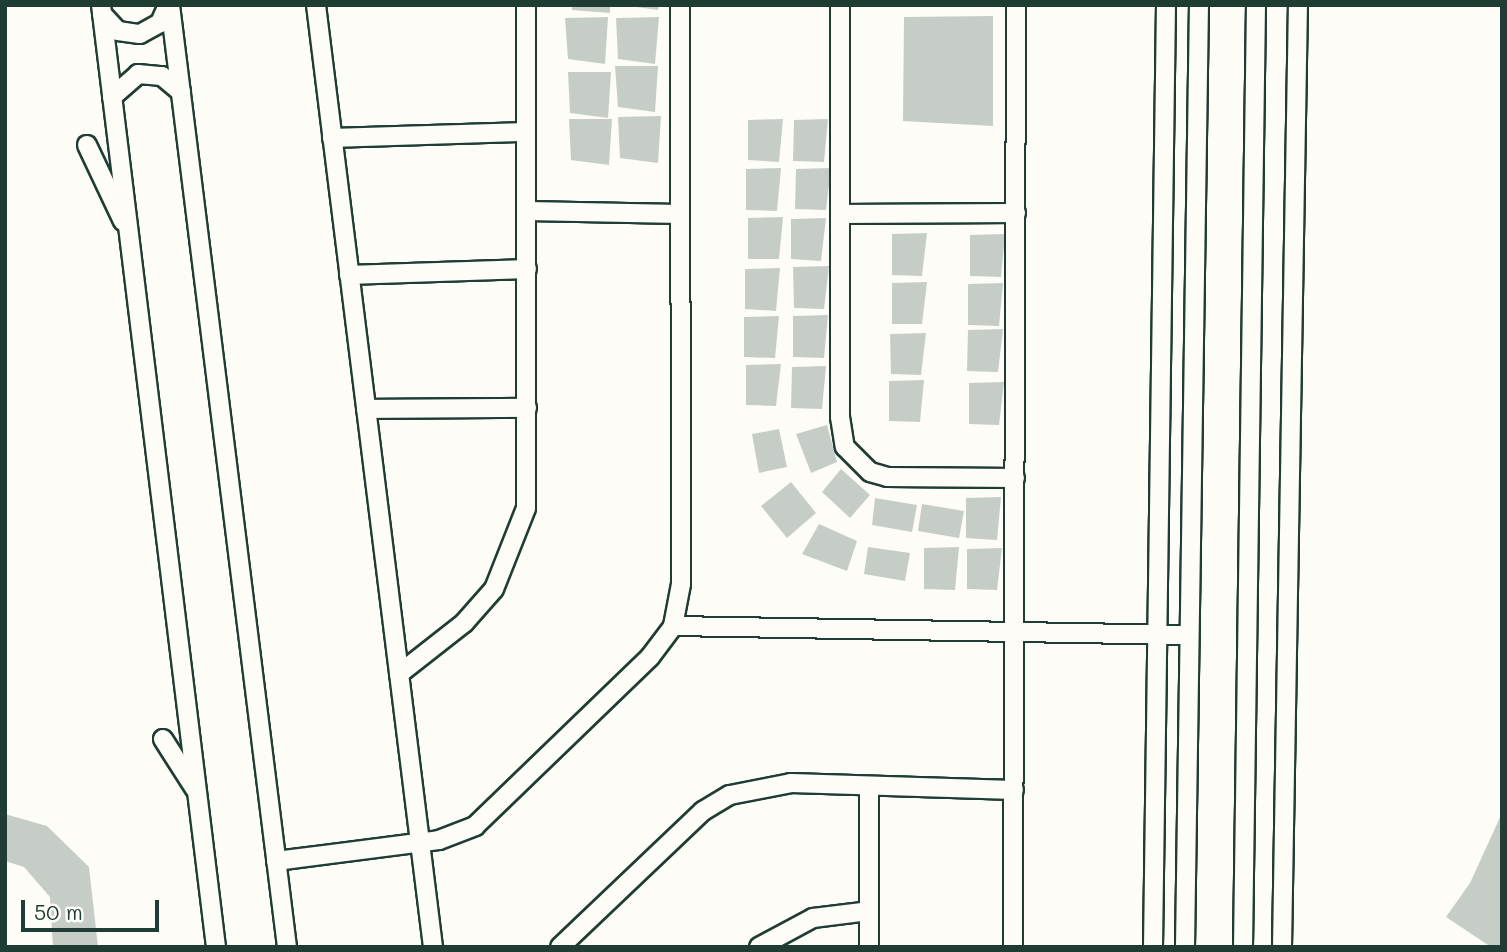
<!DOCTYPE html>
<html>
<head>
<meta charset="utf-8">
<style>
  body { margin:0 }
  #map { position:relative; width:1507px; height:952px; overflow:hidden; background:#fdfcf7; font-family:Mali,sans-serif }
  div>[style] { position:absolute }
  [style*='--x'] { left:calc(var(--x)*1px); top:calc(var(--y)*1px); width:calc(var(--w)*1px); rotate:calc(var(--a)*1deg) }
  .building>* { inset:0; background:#c6cdc7 }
  .roads { filter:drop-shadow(2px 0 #1f3d34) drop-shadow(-2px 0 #1f3d34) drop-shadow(0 2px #1f3d34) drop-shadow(0 -2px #1f3d34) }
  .minor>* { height:18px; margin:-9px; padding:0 9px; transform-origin:9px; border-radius:9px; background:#fdfcf7 }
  span { translate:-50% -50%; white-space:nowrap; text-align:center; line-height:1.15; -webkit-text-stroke:5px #fdfcf7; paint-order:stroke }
  .frame { position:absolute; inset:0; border:7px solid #1f3d34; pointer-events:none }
  .scale { position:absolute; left:21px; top:900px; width:138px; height:32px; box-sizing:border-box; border:4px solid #1f3d34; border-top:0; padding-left:9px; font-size:21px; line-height:24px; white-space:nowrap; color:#1f3d34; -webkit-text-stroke:5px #fdfcf7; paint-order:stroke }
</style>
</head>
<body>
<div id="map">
  <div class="building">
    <i style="clip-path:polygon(572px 5px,610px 5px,610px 13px,572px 10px)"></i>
    <i style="clip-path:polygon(622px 5px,659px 5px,658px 10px)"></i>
    <i style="clip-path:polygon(993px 16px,993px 126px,903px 121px,904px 17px)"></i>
    <i style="clip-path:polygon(608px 17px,605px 64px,568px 59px,565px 18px)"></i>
    <i style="clip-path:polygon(659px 17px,655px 64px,618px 59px,616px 18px)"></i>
    <i style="clip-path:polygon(615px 66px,658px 66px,655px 112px,618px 107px)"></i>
    <i style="clip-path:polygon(568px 72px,611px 72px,608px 118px,570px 113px)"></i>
    <i style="clip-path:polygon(661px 116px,658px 163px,620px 158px,618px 117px)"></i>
    <i style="clip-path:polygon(569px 119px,612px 119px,609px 165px,571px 160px)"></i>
    <i style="clip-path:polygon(783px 119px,779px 162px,748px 160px,748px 120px)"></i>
    <i style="clip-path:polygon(828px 119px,824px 162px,793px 161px,794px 120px)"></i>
    <i style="clip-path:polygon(781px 168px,777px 211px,746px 210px,746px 169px)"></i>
    <i style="clip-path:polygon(831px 168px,826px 210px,795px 209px,796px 169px)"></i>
    <i style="clip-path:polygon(783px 217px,779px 259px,748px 259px,748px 218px)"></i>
    <i style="clip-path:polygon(826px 218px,821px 261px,791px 259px,791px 219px)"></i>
    <i style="clip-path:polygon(927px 233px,922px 276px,892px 275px,892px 234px)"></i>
    <i style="clip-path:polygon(1005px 234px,1001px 277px,970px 276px,970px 235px)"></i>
    <i style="clip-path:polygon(829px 266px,824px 309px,794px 308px,793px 267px)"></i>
    <i style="clip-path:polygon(780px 268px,776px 311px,745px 309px,745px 269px)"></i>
    <i style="clip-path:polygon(927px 282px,922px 324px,892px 324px,892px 283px)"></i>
    <i style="clip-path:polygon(1003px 283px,999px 326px,968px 325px,968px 284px)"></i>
    <i style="clip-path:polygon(828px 315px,824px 358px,793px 357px,793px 316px)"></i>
    <i style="clip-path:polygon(779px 316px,775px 358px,744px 357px,744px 317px)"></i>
    <i style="clip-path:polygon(1003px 329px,998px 372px,967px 371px,968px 330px)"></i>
    <i style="clip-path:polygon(926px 333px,921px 375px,891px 374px,890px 334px)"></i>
    <i style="clip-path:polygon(781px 364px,776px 406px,746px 405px,746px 365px)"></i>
    <i style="clip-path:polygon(826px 366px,822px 409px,791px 408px,792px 367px)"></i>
    <i style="clip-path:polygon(924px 380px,920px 422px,889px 421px,889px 381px)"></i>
    <i style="clip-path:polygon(1004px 382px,999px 425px,969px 424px,969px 383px)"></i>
    <i style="clip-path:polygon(827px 425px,837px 462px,811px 473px,796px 434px)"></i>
    <i style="clip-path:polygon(779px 429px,787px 467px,759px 473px,752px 434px)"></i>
    <i style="clip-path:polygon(841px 469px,870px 495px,850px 518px,822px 492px)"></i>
    <i style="clip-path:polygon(791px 482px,816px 513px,787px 538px,761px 506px)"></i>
    <i style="clip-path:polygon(1001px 497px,997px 540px,966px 538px,966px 498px)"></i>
    <i style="clip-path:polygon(875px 498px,917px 505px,912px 532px,872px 525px)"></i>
    <i style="clip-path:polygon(922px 504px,964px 511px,959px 538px,918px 531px)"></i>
    <i style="clip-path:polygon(819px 524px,857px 541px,847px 571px,802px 554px)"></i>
    <i style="clip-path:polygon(868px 547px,910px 553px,905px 581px,864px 574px)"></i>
    <i style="clip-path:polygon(959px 547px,955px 590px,924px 589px,924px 548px)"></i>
    <i style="clip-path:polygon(1002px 548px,997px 590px,967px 589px,967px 549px)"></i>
    <i style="clip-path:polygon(1502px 813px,1502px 947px,1491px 947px,1446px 917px,1470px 883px)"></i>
    <i style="clip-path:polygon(5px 814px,47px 826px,89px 867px,98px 947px,53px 947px,50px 897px,24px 867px,5px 861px)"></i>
  </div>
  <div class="roads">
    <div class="minor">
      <i style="--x:101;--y:5;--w:949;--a:83.04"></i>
      <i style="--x:170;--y:5;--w:949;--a:82.92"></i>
      <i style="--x:316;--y:5;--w:949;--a:82.92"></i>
      <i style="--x:840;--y:5;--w:412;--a:90"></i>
      <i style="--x:840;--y:417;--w:30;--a:81"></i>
      <i style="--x:845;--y:447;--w:35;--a:45"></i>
      <i style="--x:870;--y:472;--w:18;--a:16"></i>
      <i style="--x:887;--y:477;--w:128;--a:0.4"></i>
      <i style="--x:102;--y:14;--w:23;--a:47"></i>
      <i style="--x:118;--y:31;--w:22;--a:8"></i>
      <i style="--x:140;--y:34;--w:23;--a:-29"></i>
      <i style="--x:160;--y:23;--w:20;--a:-66"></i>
      <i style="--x:112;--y:97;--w:35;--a:-41"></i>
      <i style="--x:138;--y:74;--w:24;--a:5"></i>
      <i style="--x:162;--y:76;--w:25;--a:40"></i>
      <i style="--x:332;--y:138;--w:194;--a:-1.8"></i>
      <i style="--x:87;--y:145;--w:84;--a:64.7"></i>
      <i style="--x:527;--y:211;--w:153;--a:1.1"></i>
      <i style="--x:840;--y:214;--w:176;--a:-0.3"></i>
      <i style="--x:349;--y:275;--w:178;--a:-1.9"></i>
      <i style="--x:366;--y:409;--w:161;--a:-0.4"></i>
      <i style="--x:673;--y:626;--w:516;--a:1"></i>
      <i style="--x:399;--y:674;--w:83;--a:-38.1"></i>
      <i style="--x:464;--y:623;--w:45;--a:-48.6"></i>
      <i style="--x:494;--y:589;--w:87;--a:-68.4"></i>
      <i style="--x:526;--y:508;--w:503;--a:-90"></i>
      <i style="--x:163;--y:739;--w:59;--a:57.4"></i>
      <i style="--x:276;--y:861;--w:164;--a:-7.3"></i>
      <i style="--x:439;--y:840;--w:39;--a:-21"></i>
      <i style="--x:475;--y:826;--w:243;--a:-44"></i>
      <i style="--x:650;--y:657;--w:39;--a:-53"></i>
      <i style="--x:673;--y:626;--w:43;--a:-79.2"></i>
      <i style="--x:681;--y:584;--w:579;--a:-90.1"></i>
      <i style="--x:560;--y:947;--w:197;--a:-43.6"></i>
      <i style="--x:703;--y:811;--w:31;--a:-31"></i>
      <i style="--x:730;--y:795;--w:62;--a:-11.1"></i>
      <i style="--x:791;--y:783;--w:223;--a:1.8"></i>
      <i style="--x:759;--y:947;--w:61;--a:-28.2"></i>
      <i style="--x:813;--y:918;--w:56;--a:-7.1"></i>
      <i style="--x:869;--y:947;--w:161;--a:-90"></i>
      <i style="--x:1013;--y:947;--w:942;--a:-89.82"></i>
      <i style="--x:1153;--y:947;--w:942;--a:-89.21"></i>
      <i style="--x:1185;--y:947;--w:942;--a:-89.15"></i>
      <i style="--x:1243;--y:947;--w:942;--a:-89.21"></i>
      <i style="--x:1282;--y:947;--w:942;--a:-89.03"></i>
    </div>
  </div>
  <div class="frame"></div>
  <div class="scale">50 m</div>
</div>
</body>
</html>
